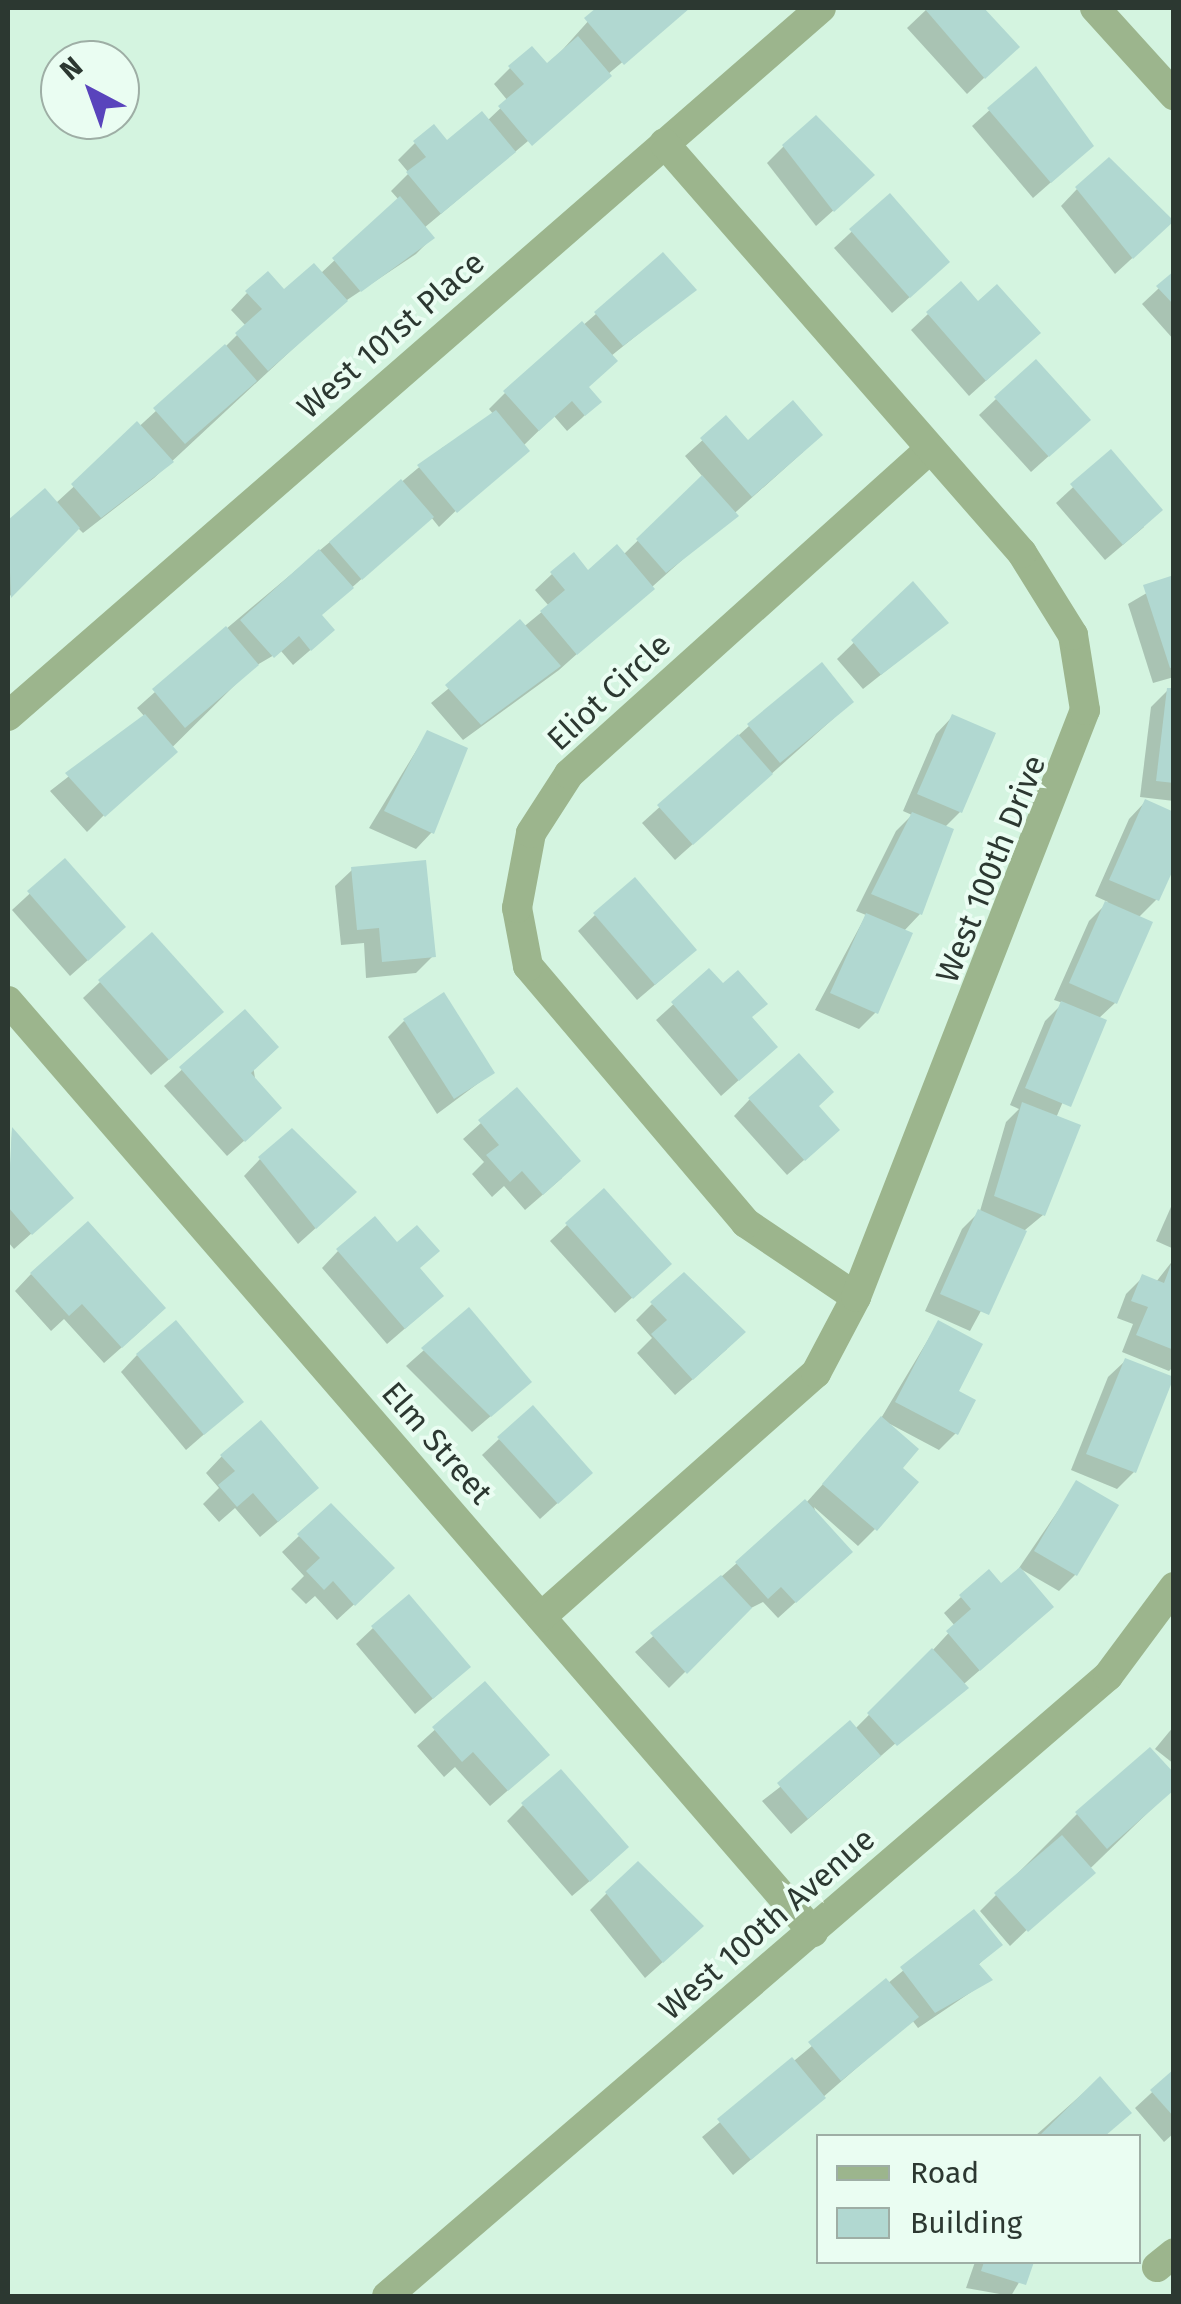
<!DOCTYPE html>
<html>
<head>
<meta charset="utf-8">
<style>
  body { margin:0 }
  #map { position:relative; width:1181px; height:2304px; overflow:hidden; background:#d4f4e0; font-family:"Fira Sans",sans-serif }
  div>[style] { position:absolute }
  [style*='--x'] { left:calc(var(--x)*1px); top:calc(var(--y)*1px); width:calc(var(--w)*1px); rotate:calc(var(--a)*1deg) }
  .shadow>* { inset:0; background:#0003 }
  .building>* { inset:0; background:#b1d8d1 }
  .street>* { height:30px; margin:-15px; padding:0 15px; transform-origin:15px; border-radius:15px; background:#9cb58d }
  span { translate:-50% -50%; white-space:nowrap; text-align:center; line-height:1.15; -webkit-text-stroke:8px #eafdf2; paint-order:stroke }
  .street-label { font-size:32px; color:#2c3831 }
  .frame { position:absolute; inset:0; border:10px solid #2c3831; pointer-events:none }
  .legend { position:absolute; left:816px; top:2134px; width:325px; height:130px; box-sizing:border-box; background:#eafdf2; border:2px solid #9eaea5; margin:0; padding:12px 18px; list-style:none; font-size:30px; color:#2c3831 }
  .legend li { display:flex; align-items:center; gap:20px; height:50px }
  .legend b { width:50px; border:2px solid #9eaea5 }
  .north { position:absolute; left:40px; top:40px; width:100px; height:100px; box-sizing:border-box; background:#eafdf2; border:2px solid #9eaea5; border-radius:50%; rotate:319deg; font-size:28px; font-weight:700; line-height:40px; text-align:center; color:#2c3831 }
  .north::after { content:''; display:block; margin:auto; width:35px; height:45px; background:#5944bc; clip-path:polygon(50% 0,100% 100%,50% 72%,0 100%) }
</style>
</head>
<body>
<div id="map">
  <div class="shadow">
    <i style="clip-path:polygon(600px 8px,687px 8px,424px 228px,432px 238px,416px 254px,341px 304px,154px 478px,83px 533px,77px 527px,8px 598px,8px 524px,45px 491px,56px 503px,220px 352px,246px 326px,231px 310px,247px 293px,284px 293px,320px 274px,399px 200px,391px 191px,409px 173px,398px 160px,415px 143px,446px 143px,487px 121px,508px 101px,494px 84px,510px 68px,547px 67px)"></i>
    <i style="clip-path:polygon(928px 8px,981px 8px,1017px 47px,967px 94px,907px 28px)"></i>
    <i style="clip-path:polygon(1035px 69px,1074px 162px,1033px 198px,972px 126px)"></i>
    <i style="clip-path:polygon(784px 146px,855px 191px,816px 226px,767px 163px)"></i>
    <i style="clip-path:polygon(1077px 189px,1154px 238px,1115px 274px,1061px 206px)"></i>
    <i style="clip-path:polygon(889px 197px,930px 279px,892px 313px,834px 248px)"></i>
    <i style="clip-path:polygon(1174px 274px,1174px 340px,1142px 304px)"></i>
    <i style="clip-path:polygon(693px 290px,611px 356px,586px 388px,598px 402px,582px 418px,567px 431px,554px 416px,439px 527px,431px 517px,320px 616px,315px 646px,293px 665px,281px 651px,252px 668px,87px 832px,50px 791px,145px 717px,137px 708px,226px 629px,442px 448px,494px 415px,489px 409px,505px 393px,596px 314px)"></i>
    <i style="clip-path:polygon(928px 314px,1021px 349px,969px 396px,911px 330px)"></i>
    <i style="clip-path:polygon(996px 399px,1071px 436px,1031px 472px,979px 415px)"></i>
    <i style="clip-path:polygon(726px 419px,748px 444px,803px 452px,559px 670px,463px 740px,431px 703px,549px 606px,535px 590px,552px 574px,588px 574px,623px 555px,703px 477px,685px 456px)"></i>
    <i style="clip-path:polygon(1110px 453px,1144px 527px,1105px 560px,1056px 503px)"></i>
    <i style="clip-path:polygon(1174px 577px,1174px 677px,1153px 683px,1128px 604px)"></i>
    <i style="clip-path:polygon(913px 585px,946px 623px,863px 689px,837px 659px)"></i>
    <i style="clip-path:polygon(1168px 690px,1174px 691px,1174px 801px,1140px 797px,1151px 707px)"></i>
    <i style="clip-path:polygon(952px 717px,960px 812px,944px 828px,920px 914px,903px 932px,876px 1012px,859px 1029px,815px 1010px,866px 915px,856px 911px,896px 831px,912px 815px,903px 811px,936px 734px)"></i>
    <i style="clip-path:polygon(834px 718px,675px 860px,642px 823px,749px 726px)"></i>
    <i style="clip-path:polygon(427px 733px,432px 832px,416px 849px,369px 828px)"></i>
    <i style="clip-path:polygon(1145px 802px,1157px 899px,1138px 918px,1115px 1003px,1098px 1019px,1056px 1118px,1043px 1215px,1025px 1230px,970px 1331px,925px 1311px,962px 1229px,980px 1211px,1006px 1122px,1019px 1109px,1010px 1105px,1045px 1021px,1063px 1003px,1054px 1000px,1089px 921px,1108px 902px,1095px 896px,1129px 819px)"></i>
    <i style="clip-path:polygon(64px 862px,106px 944px,70px 976px,12px 910px)"></i>
    <i style="clip-path:polygon(352px 870px,433px 956px,416px 973px,366px 978px,364px 943px,341px 945px,335px 886px)"></i>
    <i style="clip-path:polygon(595px 915px,677px 966px,637px 1000px,578px 931px)"></i>
    <i style="clip-path:polygon(709px 972px,750px 1018px,758px 1063px,721px 1096px,656px 1020px)"></i>
    <i style="clip-path:polygon(100px 982px,204px 1029px,151px 1075px,83px 998px)"></i>
    <i style="clip-path:polygon(245px 1012px,262px 1125px,227px 1156px,164px 1086px)"></i>
    <i style="clip-path:polygon(404px 1021px,492px 1073px,437px 1114px,388px 1037px)"></i>
    <i style="clip-path:polygon(517px 1091px,562px 1178px,525px 1210px,504px 1186px,492px 1197px,472px 1174px,484px 1162px,463px 1139px)"></i>
    <i style="clip-path:polygon(750px 1099px,816px 1106px,820px 1146px,787px 1175px,734px 1116px)"></i>
    <i style="clip-path:polygon(12px 1130px,71px 1198px,14px 1249px,8px 1242px)"></i>
    <i style="clip-path:polygon(260px 1159px,337px 1209px,298px 1244px,244px 1176px)"></i>
    <i style="clip-path:polygon(603px 1191px,652px 1280px,615px 1313px,550px 1241px)"></i>
    <i style="clip-path:polygon(1174px 1200px,1174px 1249px,1156px 1241px)"></i>
    <i style="clip-path:polygon(397px 1245px,418px 1269px,424px 1312px,387px 1344px,322px 1268px,338px 1251px)"></i>
    <i style="clip-path:polygon(1174px 1259px,1174px 1366px,1169px 1371px,1122px 1352px,1133px 1324px,1117px 1318px,1126px 1294px,1143px 1277px,1156px 1282px)"></i>
    <i style="clip-path:polygon(31px 1274px,147px 1325px,104px 1363px,64px 1319px,51px 1331px,15px 1291px)"></i>
    <i style="clip-path:polygon(652px 1304px,727px 1349px,675px 1395px,637px 1353px,652px 1338px,636px 1320px)"></i>
    <i style="clip-path:polygon(468px 1311px,512px 1398px,472px 1432px,406px 1366px)"></i>
    <i style="clip-path:polygon(938px 1323px,956px 1433px,939px 1450px,890px 1424px,875px 1529px,858px 1546px,814px 1507px,833px 1568px,778px 1618px,763px 1602px,747px 1610px,669px 1688px,635px 1652px,806px 1503px,880px 1420px)"></i>
    <i style="clip-path:polygon(137px 1355px,241px 1402px,186px 1450px,121px 1372px)"></i>
    <i style="clip-path:polygon(1125px 1361px,1134px 1472px,1117px 1489px,1071px 1470px,1108px 1377px)"></i>
    <i style="clip-path:polygon(499px 1439px,573px 1489px,540px 1519px,482px 1455px)"></i>
    <i style="clip-path:polygon(222px 1456px,299px 1504px,260px 1537px,235px 1508px,219px 1522px,203px 1504px,219px 1488px,206px 1473px)"></i>
    <i style="clip-path:polygon(1077px 1483px,1075px 1575px,1059px 1591px,1019px 1568px)"></i>
    <i style="clip-path:polygon(299px 1536px,375px 1585px,337px 1620px,315px 1596px,306px 1604px,291px 1589px,304px 1576px,282px 1552px)"></i>
    <i style="clip-path:polygon(961px 1597px,1034px 1623px,791px 1834px,762px 1801px,855px 1729px,932px 1651px,955px 1626px,944px 1613px)"></i>
    <i style="clip-path:polygon(373px 1628px,451px 1683px,415px 1714px,356px 1644px)"></i>
    <i style="clip-path:polygon(485px 1684px,530px 1771px,490px 1806px,455px 1767px,444px 1777px,417px 1746px)"></i>
    <i style="clip-path:polygon(1174px 1726px,1174px 1764px,1155px 1749px)"></i>
    <i style="clip-path:polygon(1162px 1799px,1010px 1946px,980px 1911px,1077px 1814px)"></i>
    <i style="clip-path:polygon(523px 1805px,610px 1864px,572px 1896px,507px 1821px)"></i>
    <i style="clip-path:polygon(607px 1893px,684px 1943px,645px 1978px,590px 1910px)"></i>
    <i style="clip-path:polygon(974px 1912px,999px 1945px,978px 1965px,989px 1980px,918px 2028px,912px 2020px,733px 2175px,702px 2137px)"></i>
    <i style="clip-path:polygon(1174px 2072px,1174px 2133px,1164px 2142px,1135px 2108px)"></i>
    <i style="clip-path:polygon(1099px 2079px,1113px 2129px,1035px 2136px)"></i>
    <i style="clip-path:polygon(975px 2262px,1031px 2262px,1011px 2296px,966px 2288px)"></i>
  </div>
  <div class="building">
    <i style="clip-path:polygon(596px 8px,690px 8px,624px 65px,584px 18px)"></i>
    <i style="clip-path:polygon(924px 8px,984px 8px,1020px 47px,985px 79px)"></i>
    <i style="clip-path:polygon(578px 36px,612px 76px,532px 146px,498px 106px,524px 84px,508px 66px,532px 46px,547px 63px)"></i>
    <i style="clip-path:polygon(1036px 66px,1094px 146px,1051px 183px,987px 108px)"></i>
    <i style="clip-path:polygon(482px 111px,516px 152px,441px 214px,406px 172px,426px 157px,413px 141px,434px 124px,447px 140px)"></i>
    <i style="clip-path:polygon(816px 115px,875px 175px,834px 212px,782px 145px)"></i>
    <i style="clip-path:polygon(1109px 157px,1174px 221px,1133px 259px,1075px 187px)"></i>
    <i style="clip-path:polygon(890px 193px,950px 262px,910px 298px,849px 229px)"></i>
    <i style="clip-path:polygon(400px 196px,435px 238px,361px 292px,332px 258px)"></i>
    <i style="clip-path:polygon(663px 252px,697px 290px,623px 346px,594px 312px)"></i>
    <i style="clip-path:polygon(314px 263px,348px 301px,268px 371px,235px 333px,262px 309px,245px 291px,268px 271px,284px 289px)"></i>
    <i style="clip-path:polygon(1174px 271px,1174px 305px,1156px 286px)"></i>
    <i style="clip-path:polygon(961px 281px,978px 301px,997px 284px,1041px 333px,986px 381px,926px 312px)"></i>
    <i style="clip-path:polygon(582px 321px,618px 361px,589px 387px,602px 402px,585px 416px,572px 401px,539px 431px,503px 391px)"></i>
    <i style="clip-path:polygon(225px 344px,257px 381px,185px 444px,153px 408px)"></i>
    <i style="clip-path:polygon(1036px 359px,1091px 420px,1049px 457px,994px 397px)"></i>
    <i style="clip-path:polygon(793px 400px,823px 435px,752px 497px,700px 438px,726px 415px,748px 440px)"></i>
    <i style="clip-path:polygon(496px 410px,530px 451px,457px 513px,417px 465px)"></i>
    <i style="clip-path:polygon(137px 421px,174px 462px,101px 518px,71px 484px)"></i>
    <i style="clip-path:polygon(1111px 449px,1163px 510px,1123px 545px,1070px 484px)"></i>
    <i style="clip-path:polygon(702px 475px,739px 516px,666px 573px,636px 539px)"></i>
    <i style="clip-path:polygon(401px 479px,434px 517px,362px 580px,329px 542px)"></i>
    <i style="clip-path:polygon(45px 488px,80px 528px,11px 598px,8px 520px)"></i>
    <i style="clip-path:polygon(617px 544px,655px 589px,577px 655px,540px 611px,565px 590px,550px 572px,574px 552px,588px 570px)"></i>
    <i style="clip-path:polygon(319px 549px,354px 588px,322px 615px,335px 630px,311px 651px,299px 636px,274px 658px,240px 620px)"></i>
    <i style="clip-path:polygon(1174px 575px,1174px 667px,1170px 668px,1143px 585px)"></i>
    <i style="clip-path:polygon(913px 581px,949px 623px,881px 675px,851px 640px)"></i>
    <i style="clip-path:polygon(520px 619px,561px 666px,481px 725px,445px 685px)"></i>
    <i style="clip-path:polygon(226px 626px,259px 665px,185px 728px,152px 689px)"></i>
    <i style="clip-path:polygon(822px 662px,854px 702px,780px 763px,747px 724px)"></i>
    <i style="clip-path:polygon(1167px 688px,1174px 688px,1174px 783px,1156px 781px)"></i>
    <i style="clip-path:polygon(145px 714px,178px 752px,105px 817px,65px 773px)"></i>
    <i style="clip-path:polygon(952px 714px,996px 733px,962px 813px,917px 794px)"></i>
    <i style="clip-path:polygon(427px 730px,468px 748px,434px 834px,384px 811px)"></i>
    <i style="clip-path:polygon(738px 734px,773px 774px,693px 845px,657px 805px)"></i>
    <i style="clip-path:polygon(1145px 799px,1174px 812px,1174px 868px,1159px 901px,1109px 880px)"></i>
    <i style="clip-path:polygon(912px 812px,954px 829px,922px 915px,871px 894px)"></i>
    <i style="clip-path:polygon(65px 858px,126px 927px,88px 961px,27px 891px)"></i>
    <i style="clip-path:polygon(426px 860px,436px 957px,382px 962px,379px 928px,357px 930px,351px 867px)"></i>
    <i style="clip-path:polygon(635px 877px,697px 950px,655px 985px,593px 913px)"></i>
    <i style="clip-path:polygon(1105px 901px,1153px 922px,1117px 1004px,1069px 983px)"></i>
    <i style="clip-path:polygon(866px 913px,913px 933px,878px 1014px,830px 993px)"></i>
    <i style="clip-path:polygon(152px 932px,224px 1012px,169px 1060px,98px 980px)"></i>
    <i style="clip-path:polygon(709px 968px,723px 983px,738px 970px,768px 1004px,752px 1017px,778px 1047px,739px 1081px,671px 1002px)"></i>
    <i style="clip-path:polygon(444px 992px,495px 1073px,454px 1099px,403px 1019px)"></i>
    <i style="clip-path:polygon(1061px 1001px,1107px 1020px,1071px 1107px,1025px 1088px)"></i>
    <i style="clip-path:polygon(245px 1009px,279px 1047px,251px 1073px,282px 1108px,245px 1142px,179px 1067px)"></i>
    <i style="clip-path:polygon(799px 1053px,834px 1092px,819px 1106px,840px 1130px,805px 1161px,748px 1098px)"></i>
    <i style="clip-path:polygon(517px 1087px,581px 1161px,543px 1195px,522px 1171px,510px 1182px,486px 1155px,499px 1145px,478px 1120px)"></i>
    <i style="clip-path:polygon(1022px 1102px,1081px 1125px,1045px 1216px,994px 1196px)"></i>
    <i style="clip-path:polygon(12px 1127px,74px 1198px,32px 1235px,8px 1207px)"></i>
    <i style="clip-path:polygon(292px 1128px,357px 1192px,316px 1229px,258px 1157px)"></i>
    <i style="clip-path:polygon(604px 1188px,672px 1264px,633px 1299px,565px 1223px)"></i>
    <i style="clip-path:polygon(978px 1209px,1027px 1231px,989px 1315px,940px 1294px)"></i>
    <i style="clip-path:polygon(375px 1216px,397px 1242px,417px 1225px,440px 1251px,420px 1268px,444px 1296px,405px 1329px,336px 1249px)"></i>
    <i style="clip-path:polygon(88px 1221px,166px 1308px,122px 1348px,82px 1304px,69px 1316px,30px 1273px)"></i>
    <i style="clip-path:polygon(1173px 1259px,1174px 1259px,1174px 1350px,1136px 1335px,1148px 1307px,1131px 1301px,1142px 1274px,1164px 1283px)"></i>
    <i style="clip-path:polygon(684px 1272px,746px 1332px,693px 1380px,651px 1334px,667px 1320px,650px 1302px)"></i>
    <i style="clip-path:polygon(469px 1307px,532px 1382px,491px 1417px,421px 1348px)"></i>
    <i style="clip-path:polygon(176px 1320px,244px 1402px,204px 1435px,136px 1354px)"></i>
    <i style="clip-path:polygon(938px 1320px,983px 1344px,959px 1391px,976px 1400px,958px 1435px,895px 1402px)"></i>
    <i style="clip-path:polygon(1125px 1358px,1174px 1377px,1136px 1473px,1086px 1454px)"></i>
    <i style="clip-path:polygon(533px 1405px,593px 1473px,558px 1504px,497px 1437px)"></i>
    <i style="clip-path:polygon(881px 1416px,919px 1449px,903px 1468px,919px 1482px,877px 1531px,822px 1484px)"></i>
    <i style="clip-path:polygon(261px 1420px,319px 1488px,278px 1522px,253px 1493px,237px 1507px,218px 1485px,235px 1471px,220px 1455px)"></i>
    <i style="clip-path:polygon(1076px 1480px,1119px 1505px,1077px 1576px,1034px 1551px)"></i>
    <i style="clip-path:polygon(805px 1499px,853px 1552px,796px 1603px,781px 1587px,768px 1599px,735px 1562px)"></i>
    <i style="clip-path:polygon(331px 1503px,395px 1568px,355px 1606px,333px 1581px,324px 1590px,306px 1571px,320px 1558px,297px 1534px)"></i>
    <i style="clip-path:polygon(1020px 1567px,1054px 1607px,980px 1671px,946px 1631px,971px 1609px,959px 1595px,989px 1569px,1001px 1583px)"></i>
    <i style="clip-path:polygon(721px 1575px,752px 1608px,687px 1674px,650px 1633px)"></i>
    <i style="clip-path:polygon(409px 1594px,471px 1667px,433px 1699px,371px 1626px)"></i>
    <i style="clip-path:polygon(932px 1648px,969px 1688px,897px 1746px,867px 1713px)"></i>
    <i style="clip-path:polygon(485px 1681px,550px 1755px,508px 1791px,473px 1752px,462px 1762px,432px 1727px)"></i>
    <i style="clip-path:polygon(850px 1720px,881px 1756px,808px 1819px,777px 1783px)"></i>
    <i style="clip-path:polygon(1150px 1747px,1174px 1773px,1174px 1790px,1107px 1849px,1075px 1812px)"></i>
    <i style="clip-path:polygon(561px 1769px,629px 1847px,590px 1882px,521px 1803px)"></i>
    <i style="clip-path:polygon(1062px 1835px,1096px 1873px,1028px 1932px,994px 1893px)"></i>
    <i style="clip-path:polygon(638px 1861px,704px 1926px,663px 1963px,605px 1892px)"></i>
    <i style="clip-path:polygon(974px 1909px,1003px 1945px,979px 1964px,993px 1980px,935px 2013px,900px 1967px)"></i>
    <i style="clip-path:polygon(886px 1978px,919px 2017px,841px 2081px,808px 2042px)"></i>
    <i style="clip-path:polygon(792px 2057px,826px 2098px,751px 2160px,717px 2119px)"></i>
    <i style="clip-path:polygon(1174px 2069px,1174px 2117px,1150px 2090px)"></i>
    <i style="clip-path:polygon(1100px 2076px,1132px 2113px,1105px 2136px,1039px 2136px)"></i>
    <i style="clip-path:polygon(984px 2262px,1034px 2262px,1026px 2285px,981px 2271px)"></i>
  </div>
  <div class="street">
    <i style="--x:1095;--y:8;--w:118;--a:47.8"></i>
    <i style="--x:8;--y:716;--w:1078;--a:-41.05"></i>
    <i style="--x:8;--y:1001;--w:1231;--a:49.15"></i>
    <i style="--x:856;--y:1297;--w:133;--a:-146.1"></i>
    <i style="--x:746;--y:1223;--w:337;--a:-130.3"></i>
    <i style="--x:528;--y:966;--w:59;--a:-100.7"></i>
    <i style="--x:517;--y:908;--w:76;--a:-79.4"></i>
    <i style="--x:531;--y:833;--w:70;--a:-57.2"></i>
    <i style="--x:569;--y:774;--w:486;--a:-42"></i>
    <i style="--x:541;--y:1617;--w:368;--a:-41.6"></i>
    <i style="--x:816;--y:1373;--w:86;--a:-62.2"></i>
    <i style="--x:856;--y:1297;--w:630;--a:-68.69"></i>
    <i style="--x:1085;--y:710;--w:76;--a:-99.1"></i>
    <i style="--x:1073;--y:635;--w:97;--a:-121.9"></i>
    <i style="--x:1022;--y:553;--w:544;--a:-131.13"></i>
    <i style="--x:1157;--y:2267;--w:22;--a:-39"></i>
    <i style="--x:387;--y:2296;--w:951;--a:-40.69"></i>
    <i style="--x:1108;--y:1676;--w:111;--a:-53.4"></i>
  </div>
  <div class="street-label">
    <span style="left:391px;top:335px;rotate:-41deg">West 101st Place</span>
    <span style="left:609px;top:692px;rotate:-43deg">Eliot Circle</span>
    <span style="left:991px;top:869px;rotate:-68deg">West 100th Drive</span>
    <span style="left:437px;top:1443px;rotate:49deg">Elm Street</span>
    <span style="left:767px;top:1924px;rotate:-41deg">West 100th Avenue</span>
  </div>
  <div class="frame"></div>
  <ul class="legend">
  <li><b style="height:12px;background:#9cb58d"></b>Road</li>
  <li><b style="height:28px;background:#b1d8d1"></b>Building</li>
  </ul>
  <div class="north">N</div>
</div>
</body>
</html>
